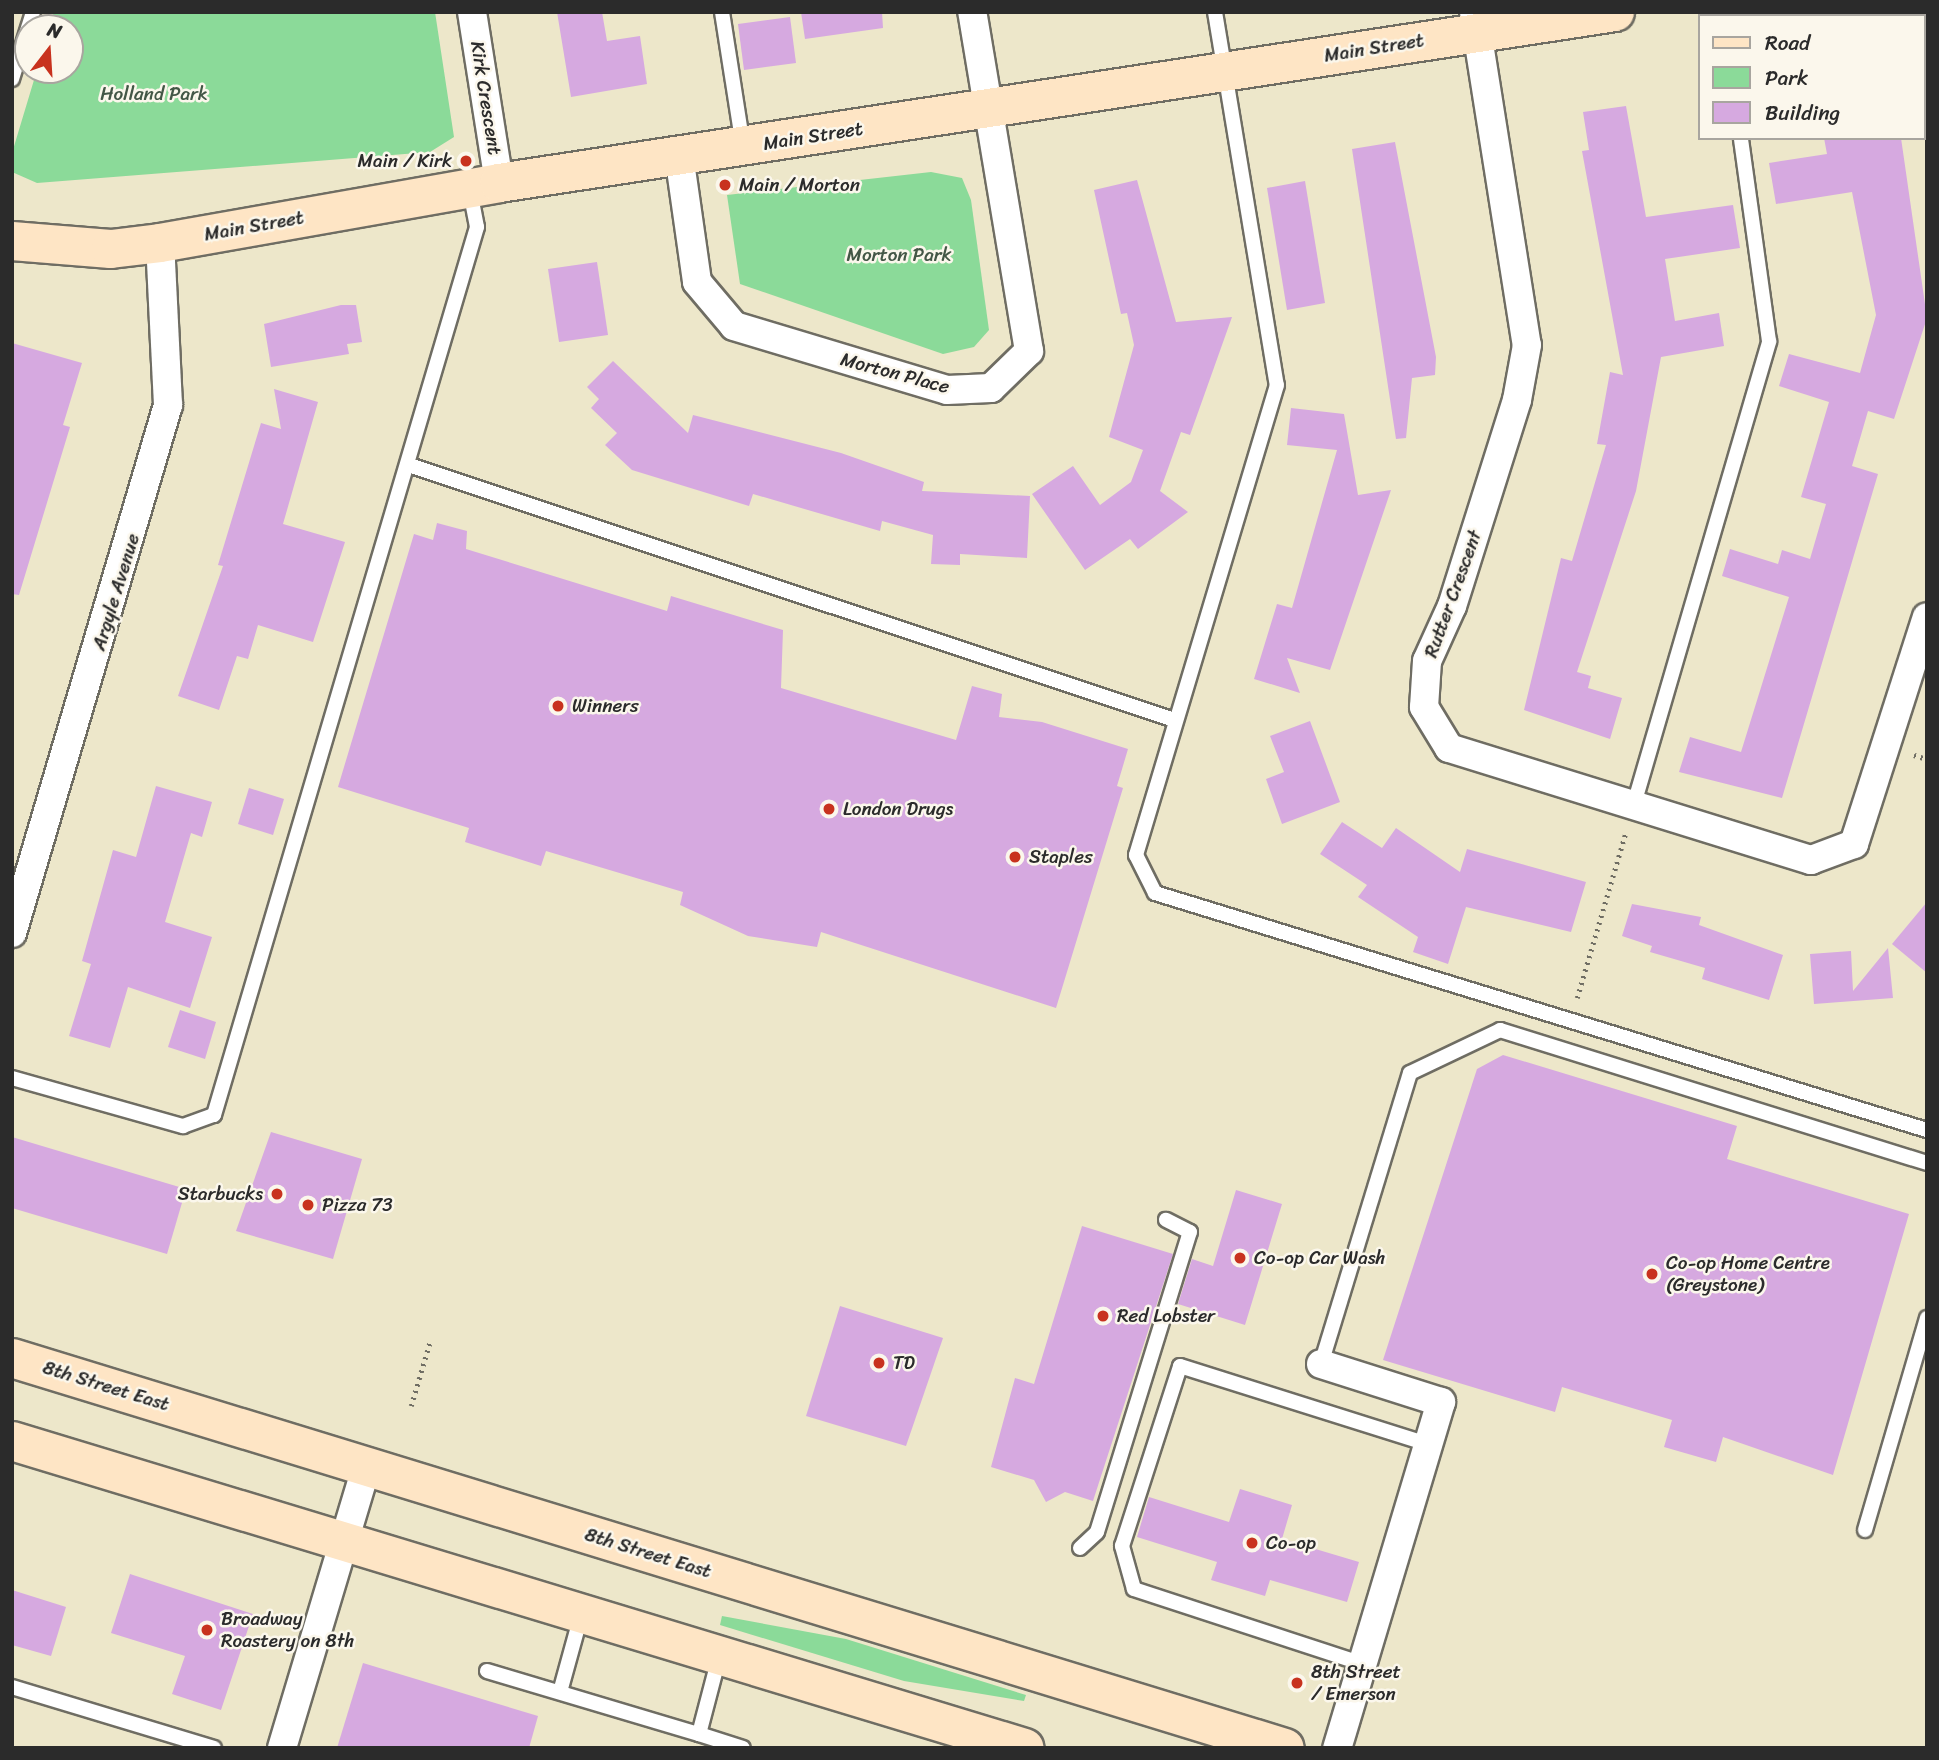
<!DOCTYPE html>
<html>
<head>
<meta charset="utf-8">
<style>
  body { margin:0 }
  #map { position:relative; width:1939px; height:1760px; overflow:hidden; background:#ede7ca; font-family:Sriracha,sans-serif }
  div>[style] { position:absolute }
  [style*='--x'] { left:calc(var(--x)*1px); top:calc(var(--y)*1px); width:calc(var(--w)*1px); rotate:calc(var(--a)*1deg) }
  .green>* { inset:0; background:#8bda99 }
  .building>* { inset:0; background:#d6a9e0 }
  .path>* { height:4.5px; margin-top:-2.25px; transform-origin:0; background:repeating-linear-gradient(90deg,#6f6d63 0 2px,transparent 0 7px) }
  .roads { filter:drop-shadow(2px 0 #6f6d63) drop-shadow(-2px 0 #6f6d63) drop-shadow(0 2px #6f6d63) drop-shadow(0 -2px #6f6d63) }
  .lane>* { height:14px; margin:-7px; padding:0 7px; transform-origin:7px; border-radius:7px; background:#fff }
  .street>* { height:28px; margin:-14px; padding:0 14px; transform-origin:14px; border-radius:14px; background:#fff }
  .secondary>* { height:38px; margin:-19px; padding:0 19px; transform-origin:19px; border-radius:19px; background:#fee5c5 }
  .dots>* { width:19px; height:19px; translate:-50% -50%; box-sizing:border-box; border:4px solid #fbf7ec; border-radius:50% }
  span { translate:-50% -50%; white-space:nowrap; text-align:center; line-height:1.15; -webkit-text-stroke:5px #fbf7ec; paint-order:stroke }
  .street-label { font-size:19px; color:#2b2b2b }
  .park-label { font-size:19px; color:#435746 }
  .poi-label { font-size:19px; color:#2b2b2b }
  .right { translate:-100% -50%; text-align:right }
  .left { translate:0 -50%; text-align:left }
  .frame { position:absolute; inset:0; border:14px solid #2b2b2b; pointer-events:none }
  .legend { position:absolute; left:1698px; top:14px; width:228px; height:126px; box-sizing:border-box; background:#fbf7ec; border:2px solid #a8a59f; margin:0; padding:9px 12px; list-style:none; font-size:21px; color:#2b2b2b }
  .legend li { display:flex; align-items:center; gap:14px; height:35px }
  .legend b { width:35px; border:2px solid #a8a59f }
  .north { position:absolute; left:14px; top:14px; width:70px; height:70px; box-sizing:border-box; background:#fbf7ec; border:2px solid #a8a59f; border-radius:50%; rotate:17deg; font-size:19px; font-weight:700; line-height:28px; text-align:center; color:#2b2b2b }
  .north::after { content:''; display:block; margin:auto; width:24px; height:32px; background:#c8321e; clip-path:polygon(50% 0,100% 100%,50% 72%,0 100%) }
</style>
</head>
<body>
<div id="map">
  <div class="green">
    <i style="clip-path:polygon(54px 12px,435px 12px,454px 137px,430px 152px,37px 183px,12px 172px,12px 153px,37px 70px,70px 70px,70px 28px,49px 28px)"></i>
    <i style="clip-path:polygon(931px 172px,962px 178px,971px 200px,989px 330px,974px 347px,943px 354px,740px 284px,727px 195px)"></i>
    <i style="clip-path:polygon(722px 1616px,846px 1639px,1026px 1695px,1024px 1701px,904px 1681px,720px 1625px)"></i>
  </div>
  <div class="building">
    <i style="clip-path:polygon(557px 12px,602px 12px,607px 41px,640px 36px,647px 84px,571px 97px)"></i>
    <i style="clip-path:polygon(801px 12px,882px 12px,883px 28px,805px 39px)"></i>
    <i style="clip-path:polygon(790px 17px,796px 63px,744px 70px,738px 24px)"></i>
    <i style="clip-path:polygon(1626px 106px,1646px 217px,1733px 205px,1740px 248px,1665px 259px,1675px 321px,1719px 313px,1724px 346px,1661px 357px,1636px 491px,1577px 672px,1591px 676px,1588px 688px,1622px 698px,1610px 739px,1524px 710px,1561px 558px,1572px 561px,1606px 445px,1597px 444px,1610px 372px,1623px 375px,1582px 151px,1589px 150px,1583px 112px)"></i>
    <i style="clip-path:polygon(1824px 138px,1901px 138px,1927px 318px,1894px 419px,1868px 411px,1852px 466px,1878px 474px,1782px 798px,1679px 772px,1690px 737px,1741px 752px,1789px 597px,1722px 576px,1730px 549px,1778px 564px,1782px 550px,1810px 559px,1826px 504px,1801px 497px,1829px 402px,1779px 386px,1789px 354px,1860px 373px,1876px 315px,1852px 192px,1776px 204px,1769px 163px,1827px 154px)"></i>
    <i style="clip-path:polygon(1395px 142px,1436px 357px,1435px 375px,1412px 378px,1406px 438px,1396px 439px,1352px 149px)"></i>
    <i style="clip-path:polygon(1137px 180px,1176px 322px,1232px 317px,1190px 435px,1181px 432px,1160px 491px,1188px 512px,1138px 549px,1130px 539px,1085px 570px,1032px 494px,1073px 466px,1100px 505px,1131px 482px,1143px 450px,1109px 437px,1134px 345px,1127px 313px,1121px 314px,1094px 190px)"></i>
    <i style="clip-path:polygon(1305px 181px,1325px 303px,1287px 310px,1267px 188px)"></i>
    <i style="clip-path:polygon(597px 262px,608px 335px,559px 342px,548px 269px)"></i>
    <i style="clip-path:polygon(341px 305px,356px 305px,362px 342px,347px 344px,349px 354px,271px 367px,264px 324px)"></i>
    <i style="clip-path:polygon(12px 343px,82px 363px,63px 425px,70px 427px,19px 595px,12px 594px)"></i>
    <i style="clip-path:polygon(613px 361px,688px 433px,693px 415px,841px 453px,924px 482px,922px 491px,1030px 496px,1027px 558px,960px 554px,960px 565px,931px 564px,933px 535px,882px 521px,880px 531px,753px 494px,749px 506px,632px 470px,605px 445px,617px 433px,591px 408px,599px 399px,587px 387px)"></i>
    <i style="clip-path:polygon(274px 389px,318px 402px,283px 524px,345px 542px,313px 642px,258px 625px,248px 659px,237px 656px,219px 710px,178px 696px,223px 566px,218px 565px,261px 423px,281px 429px)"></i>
    <i style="clip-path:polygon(1291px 408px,1344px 414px,1358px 495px,1391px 490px,1330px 670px,1287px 658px,1300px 693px,1254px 679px,1277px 604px,1292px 608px,1337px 450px,1287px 445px)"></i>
    <i style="clip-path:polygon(437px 523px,467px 531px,466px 549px,667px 611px,671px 596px,783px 630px,781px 688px,956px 740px,972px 686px,1002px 694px,999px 717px,1042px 722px,1128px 749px,1117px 786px,1123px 788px,1056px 1008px,821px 932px,817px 947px,748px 936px,680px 905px,683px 892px,546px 851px,541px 866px,465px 842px,469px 828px,338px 787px,414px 534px,433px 540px)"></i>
    <i style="clip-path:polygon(1310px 721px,1340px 802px,1282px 824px,1266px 779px,1284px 772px,1270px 736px)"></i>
    <i style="clip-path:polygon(156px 786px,212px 802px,202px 837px,191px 833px,165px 922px,212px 937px,190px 1008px,128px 987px,110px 1048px,69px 1036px,91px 964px,82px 961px,113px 850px,136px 857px)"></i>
    <i style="clip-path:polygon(249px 788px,284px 799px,273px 835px,238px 824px)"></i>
    <i style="clip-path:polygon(1342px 822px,1382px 848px,1396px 828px,1460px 872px,1467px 849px,1586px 882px,1571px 932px,1466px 907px,1448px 964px,1413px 952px,1418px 937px,1358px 897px,1367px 885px,1320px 854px)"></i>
    <i style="clip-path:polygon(1927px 902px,1927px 973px,1892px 944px)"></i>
    <i style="clip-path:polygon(1632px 904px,1701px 917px,1699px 925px,1783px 955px,1769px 1000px,1702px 979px,1705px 968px,1650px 952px,1652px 946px,1622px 936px)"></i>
    <i style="clip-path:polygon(1888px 948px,1893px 998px,1814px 1004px,1810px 954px,1851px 951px,1853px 991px)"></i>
    <i style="clip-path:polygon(180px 1010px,216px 1022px,205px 1059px,168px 1047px)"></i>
    <i style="clip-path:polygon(1503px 1055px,1737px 1126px,1727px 1159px,1909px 1214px,1833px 1475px,1723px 1437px,1716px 1462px,1664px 1447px,1672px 1420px,1562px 1387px,1555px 1412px,1383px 1360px,1477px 1069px)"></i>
    <i style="clip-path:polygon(271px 1132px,362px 1159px,333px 1259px,236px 1231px)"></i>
    <i style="clip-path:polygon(12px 1137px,186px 1189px,167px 1254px,12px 1208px)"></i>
    <i style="clip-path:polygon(1236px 1190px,1282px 1204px,1245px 1325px,1178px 1304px,1192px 1259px,1213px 1266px)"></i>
    <i style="clip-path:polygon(1082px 1226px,1173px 1254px,1093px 1501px,1065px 1492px,1046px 1502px,1034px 1480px,991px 1467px,1015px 1378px,1034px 1384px)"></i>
    <i style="clip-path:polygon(840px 1306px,943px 1338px,906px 1446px,806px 1416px)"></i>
    <i style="clip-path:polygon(1240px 1489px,1292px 1505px,1282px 1539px,1359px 1562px,1347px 1602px,1270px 1580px,1265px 1596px,1211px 1580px,1217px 1562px,1137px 1537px,1149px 1497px,1229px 1522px)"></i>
    <i style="clip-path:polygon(130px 1574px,253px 1614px,221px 1710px,172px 1694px,185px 1656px,111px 1633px)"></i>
    <i style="clip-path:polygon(12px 1590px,66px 1607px,51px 1656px,12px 1645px)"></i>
    <i style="clip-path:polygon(363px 1663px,538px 1716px,529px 1748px,337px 1748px)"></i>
  </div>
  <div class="path">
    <i style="--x:1914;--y:755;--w:14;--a:17"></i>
    <i style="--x:1577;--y:998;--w:173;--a:-73.6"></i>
    <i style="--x:411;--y:1406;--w:67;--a:-73.5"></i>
  </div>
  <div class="roads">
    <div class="lane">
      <i style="--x:722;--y:12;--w:136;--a:81.1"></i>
      <i style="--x:1215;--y:12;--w:378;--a:80.6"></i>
      <i style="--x:1277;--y:385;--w:491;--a:106.7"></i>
      <i style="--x:1136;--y:855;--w:42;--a:63.4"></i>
      <i style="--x:1155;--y:893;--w:808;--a:17.07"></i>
      <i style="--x:1723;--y:12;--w:4;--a:90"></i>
      <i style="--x:12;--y:79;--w:70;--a:-72.6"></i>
      <i style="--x:409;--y:465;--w:806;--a:18.43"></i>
      <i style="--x:1634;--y:804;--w:482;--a:-73.7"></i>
      <i style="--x:1769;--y:341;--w:205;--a:-97.9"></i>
      <i style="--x:12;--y:1078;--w:178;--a:15.7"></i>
      <i style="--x:183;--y:1126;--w:33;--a:-20"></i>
      <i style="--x:214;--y:1115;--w:926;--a:-73.5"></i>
      <i style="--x:477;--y:227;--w:38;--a:-101"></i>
      <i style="--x:1321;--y:1364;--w:304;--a:-73"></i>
      <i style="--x:1410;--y:1073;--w:100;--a:-25.5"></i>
      <i style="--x:1500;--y:1030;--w:447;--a:17.3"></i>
      <i style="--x:1865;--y:1530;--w:221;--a:-73.7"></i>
      <i style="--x:1080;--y:1548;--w:23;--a:-43"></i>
      <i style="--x:1097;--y:1532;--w:314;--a:-72.8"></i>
      <i style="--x:1190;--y:1232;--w:27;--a:-153"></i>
      <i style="--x:1363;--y:1664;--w:241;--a:-161.9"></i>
      <i style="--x:1134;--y:1589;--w:45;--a:-105.6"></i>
      <i style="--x:1122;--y:1546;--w:189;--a:-72.1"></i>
      <i style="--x:1180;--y:1366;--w:260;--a:17.5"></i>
      <i style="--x:487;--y:1671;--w:221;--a:16.6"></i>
      <i style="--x:699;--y:1734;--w:79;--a:-75.3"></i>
      <i style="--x:12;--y:1687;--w:211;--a:16.8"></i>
      <i style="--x:560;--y:1692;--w:79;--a:-74.6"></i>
      <i style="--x:699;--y:1734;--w:46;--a:17.7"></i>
    </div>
    <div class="street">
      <i style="--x:472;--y:12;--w:173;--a:81"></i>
      <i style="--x:1474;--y:12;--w:337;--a:81"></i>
      <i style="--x:1527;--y:345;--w:56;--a:100.3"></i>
      <i style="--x:1517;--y:400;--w:216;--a:107.5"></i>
      <i style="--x:1452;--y:606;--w:60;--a:114.4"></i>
      <i style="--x:1427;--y:661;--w:46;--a:93.7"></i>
      <i style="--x:1424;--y:707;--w:48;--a:58.6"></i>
      <i style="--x:1449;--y:748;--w:379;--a:17.2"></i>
      <i style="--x:1811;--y:860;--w:46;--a:-20.4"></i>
      <i style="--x:1854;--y:844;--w:238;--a:-72.2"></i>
      <i style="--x:679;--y:155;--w:128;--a:81.9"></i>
      <i style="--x:697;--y:282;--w:57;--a:49.9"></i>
      <i style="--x:734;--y:326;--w:222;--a:16.7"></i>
      <i style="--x:947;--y:390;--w:44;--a:-2.6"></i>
      <i style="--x:991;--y:388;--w:53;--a:-44.2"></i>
      <i style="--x:1029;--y:351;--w:344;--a:-99.5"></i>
      <i style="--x:12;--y:933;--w:551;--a:-73.54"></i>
      <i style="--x:168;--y:405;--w:162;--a:-92.8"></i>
      <i style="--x:1321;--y:1364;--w:126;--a:17.6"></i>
      <i style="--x:1441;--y:1402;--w:361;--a:106.7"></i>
      <i style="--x:282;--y:1748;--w:295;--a:-73.3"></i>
    </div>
    <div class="secondary">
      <i style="--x:12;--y:241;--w:99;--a:4.6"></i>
      <i style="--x:111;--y:249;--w:49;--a:-7"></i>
      <i style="--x:160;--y:243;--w:344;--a:-10"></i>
      <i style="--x:499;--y:183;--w:1129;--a:-8.71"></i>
      <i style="--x:12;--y:1358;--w:1331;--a:17.03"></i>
      <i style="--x:12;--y:1441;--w:1058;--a:16.86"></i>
    </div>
  </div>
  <div class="dots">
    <i style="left:466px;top:161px;background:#c8321e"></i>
    <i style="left:725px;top:185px;background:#c8321e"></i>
    <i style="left:558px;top:706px;background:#c8321e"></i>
    <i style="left:829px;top:809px;background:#c8321e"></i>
    <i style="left:1015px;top:857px;background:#c8321e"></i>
    <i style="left:277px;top:1194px;background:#c8321e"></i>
    <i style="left:308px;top:1205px;background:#c8321e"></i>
    <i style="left:1240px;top:1258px;background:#c8321e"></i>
    <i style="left:1652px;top:1274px;background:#c8321e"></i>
    <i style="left:1103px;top:1316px;background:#c8321e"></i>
    <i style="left:879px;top:1363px;background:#c8321e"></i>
    <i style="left:1252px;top:1543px;background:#c8321e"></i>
    <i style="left:207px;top:1630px;background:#c8321e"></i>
    <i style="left:1297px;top:1683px;background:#c8321e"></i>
  </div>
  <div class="street-label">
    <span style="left:1374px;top:48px;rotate:-9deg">Main Street</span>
    <span style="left:486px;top:98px;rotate:81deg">Kirk Crescent</span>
    <span style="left:813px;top:136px;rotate:-9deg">Main Street</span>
    <span style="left:254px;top:226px;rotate:-10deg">Main Street</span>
    <span style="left:895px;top:373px;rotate:15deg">Morton Place</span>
    <span style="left:116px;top:592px;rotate:-73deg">Argyle Avenue</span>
    <span style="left:1453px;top:594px;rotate:-70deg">Rutter Crescent</span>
    <span style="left:106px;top:1386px;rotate:17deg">8th Street East</span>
    <span style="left:648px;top:1553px;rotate:17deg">8th Street East</span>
  </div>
  <div class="park-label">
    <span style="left:154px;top:94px">Holland Park</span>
    <span style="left:899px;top:255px">Morton Park</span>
  </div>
  <div class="poi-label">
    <span class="right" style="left:452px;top:161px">Main / Kirk</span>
    <span class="left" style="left:739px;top:185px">Main / Morton</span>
    <span class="left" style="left:572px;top:706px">Winners</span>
    <span class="left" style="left:843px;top:809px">London Drugs</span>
    <span class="left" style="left:1029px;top:857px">Staples</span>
    <span class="right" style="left:263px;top:1194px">Starbucks</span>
    <span class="left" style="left:322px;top:1205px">Pizza 73</span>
    <span class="left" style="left:1254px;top:1258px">Co-op Car Wash</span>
    <span class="left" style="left:1666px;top:1274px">Co-op Home Centre<br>(Greystone)</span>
    <span class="left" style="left:1117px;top:1316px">Red Lobster</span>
    <span class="left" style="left:893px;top:1363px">TD</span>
    <span class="left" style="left:1266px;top:1543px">Co-op</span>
    <span class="left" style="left:221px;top:1630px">Broadway<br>Roastery on 8th</span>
    <span class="left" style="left:1311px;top:1683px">8th Street<br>/ Emerson</span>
  </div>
  <div class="frame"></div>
  <ul class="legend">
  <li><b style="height:9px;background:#fee5c5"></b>Road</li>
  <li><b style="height:19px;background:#8bda99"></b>Park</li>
  <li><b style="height:19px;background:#d6a9e0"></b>Building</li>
  </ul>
  <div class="north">N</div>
</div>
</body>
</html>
